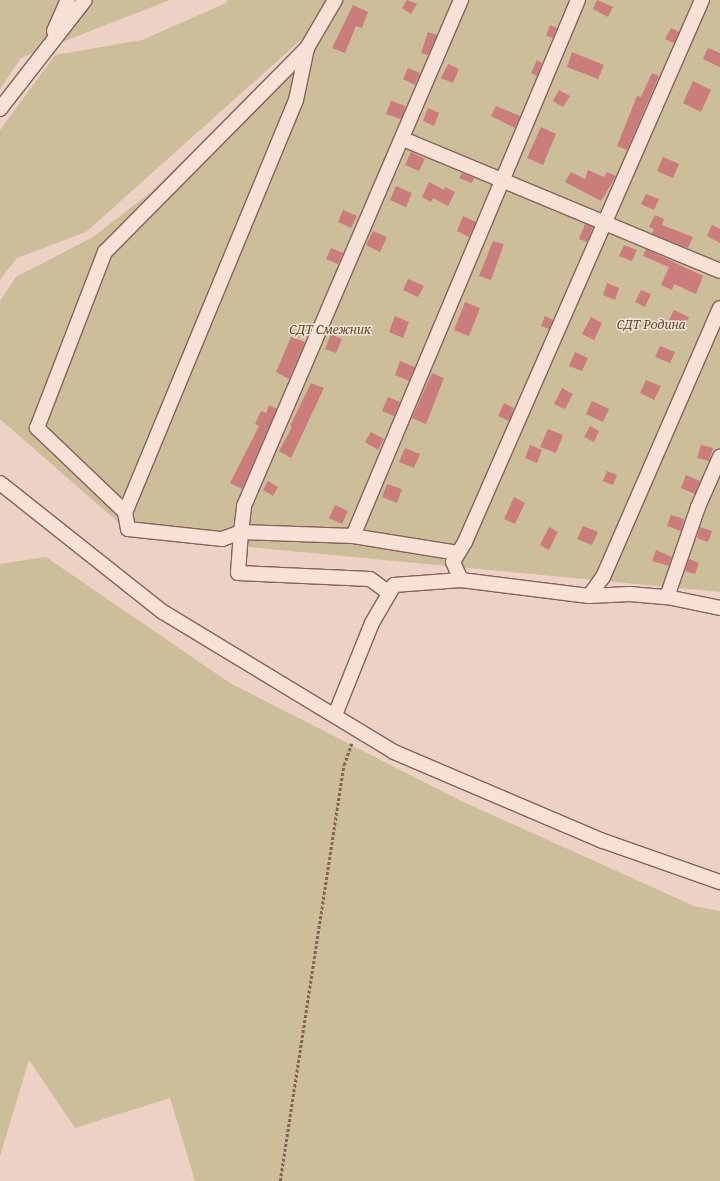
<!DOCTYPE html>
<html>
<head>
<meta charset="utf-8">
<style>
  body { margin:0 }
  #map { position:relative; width:720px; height:1181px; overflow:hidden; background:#eed1c5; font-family:"Noto Serif",serif }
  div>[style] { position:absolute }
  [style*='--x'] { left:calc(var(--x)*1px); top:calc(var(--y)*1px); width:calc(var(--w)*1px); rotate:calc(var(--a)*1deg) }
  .green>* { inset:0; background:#ccbe99 }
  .building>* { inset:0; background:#cb7d7b }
  .path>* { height:2.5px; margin-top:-1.25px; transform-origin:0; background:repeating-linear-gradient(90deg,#88615b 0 3px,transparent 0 5px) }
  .roads { filter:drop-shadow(1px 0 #88615b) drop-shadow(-1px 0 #88615b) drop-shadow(0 1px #88615b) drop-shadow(0 -1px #88615b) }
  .minor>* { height:14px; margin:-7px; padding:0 7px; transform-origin:7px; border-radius:7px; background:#f8e2d8 }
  span { translate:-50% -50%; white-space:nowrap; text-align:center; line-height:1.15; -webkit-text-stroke:3px #f5dfd4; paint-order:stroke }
  .park-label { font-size:12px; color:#554e26; font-style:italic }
</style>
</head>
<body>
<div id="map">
  <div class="green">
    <i style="clip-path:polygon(0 0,170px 0,21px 58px,0 89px)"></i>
    <i style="clip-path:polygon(227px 0,720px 0,720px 592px,134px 536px,0 419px,0 301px,16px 277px,93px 237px,151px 192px,297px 49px,302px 39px,86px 232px,17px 258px,0 280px,0 130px,55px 55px,142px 40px,226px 3px)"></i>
    <i style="clip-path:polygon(46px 557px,230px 683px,459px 800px,694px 906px,720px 911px,720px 1181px,195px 1181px,170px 1098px,75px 1128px,29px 1060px,0 1156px,0 564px)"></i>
  </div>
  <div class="building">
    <i style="clip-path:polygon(407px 0,417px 4px,411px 14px,402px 8px)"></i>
    <i style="clip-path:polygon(597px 0,613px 7px,608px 17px,593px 9px)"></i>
    <i style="clip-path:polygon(353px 5px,368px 12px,362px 28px,356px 26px,345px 53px,332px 48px)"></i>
    <i style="clip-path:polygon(550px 25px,557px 28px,553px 38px,546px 36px)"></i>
    <i style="clip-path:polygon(671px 28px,679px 32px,674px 43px,665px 39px)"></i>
    <i style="clip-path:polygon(428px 32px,437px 35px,428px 55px,421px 53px)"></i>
    <i style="clip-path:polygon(708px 48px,720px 53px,720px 67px,703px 59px)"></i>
    <i style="clip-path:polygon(572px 52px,604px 65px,598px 79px,567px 67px)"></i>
    <i style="clip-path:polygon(537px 60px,542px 63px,537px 76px,531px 73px)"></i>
    <i style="clip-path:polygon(448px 64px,459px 69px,453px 83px,441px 78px)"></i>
    <i style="clip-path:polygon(408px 68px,420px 73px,415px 85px,403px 79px)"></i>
    <i style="clip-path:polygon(652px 73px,659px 76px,627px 150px,617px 146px,637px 96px,641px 97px)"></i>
    <i style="clip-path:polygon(693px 81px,711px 90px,701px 112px,683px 103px)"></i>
    <i style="clip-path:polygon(559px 90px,570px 96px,563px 107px,553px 101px)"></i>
    <i style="clip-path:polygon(391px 101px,406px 106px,401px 119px,386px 114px)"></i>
    <i style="clip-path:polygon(496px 106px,520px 116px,515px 128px,491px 116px)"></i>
    <i style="clip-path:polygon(428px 108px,439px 113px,434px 126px,423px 121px)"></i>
    <i style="clip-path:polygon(541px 127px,556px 134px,543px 165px,527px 158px)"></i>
    <i style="clip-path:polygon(411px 152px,425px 159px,419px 171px,405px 165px)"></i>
    <i style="clip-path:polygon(663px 157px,679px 164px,673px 178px,657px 171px)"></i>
    <i style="clip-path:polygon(588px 170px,604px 177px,607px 172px,616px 176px,601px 201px,565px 182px,571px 172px,585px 179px)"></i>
    <i style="clip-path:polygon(462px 173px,474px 178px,472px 183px,459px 178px)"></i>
    <i style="clip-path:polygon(429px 182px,444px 190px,445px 187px,455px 192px,448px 206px,433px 198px,431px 202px,422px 197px)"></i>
    <i style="clip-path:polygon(396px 186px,412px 193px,406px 207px,390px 200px)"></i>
    <i style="clip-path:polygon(646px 194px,659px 199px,654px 210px,641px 204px)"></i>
    <i style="clip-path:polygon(343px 210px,357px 216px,351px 228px,338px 222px)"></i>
    <i style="clip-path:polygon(655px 215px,664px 219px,662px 225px,693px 237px,688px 248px,652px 234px,654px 229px,649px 227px)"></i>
    <i style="clip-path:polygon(463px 216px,476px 222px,469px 237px,457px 231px)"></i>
    <i style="clip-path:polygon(585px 224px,593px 227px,587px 242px,579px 239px)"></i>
    <i style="clip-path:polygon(712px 225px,720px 229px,720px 243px,707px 236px)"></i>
    <i style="clip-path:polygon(373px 231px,387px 237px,380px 252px,366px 245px)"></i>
    <i style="clip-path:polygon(493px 241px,504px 244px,491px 280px,479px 276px)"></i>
    <i style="clip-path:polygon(624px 245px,637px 250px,632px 261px,619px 256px)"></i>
    <i style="clip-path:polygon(331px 248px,343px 253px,338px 264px,326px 259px)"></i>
    <i style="clip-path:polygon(646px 249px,703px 276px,696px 294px,674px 284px,672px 290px,661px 285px,669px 267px,643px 256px)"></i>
    <i style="clip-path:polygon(408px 279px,424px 286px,418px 297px,403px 290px)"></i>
    <i style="clip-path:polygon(607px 283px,619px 288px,615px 300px,603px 295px)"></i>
    <i style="clip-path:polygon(641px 290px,651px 294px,645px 307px,635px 302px)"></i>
    <i style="clip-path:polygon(465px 302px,480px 308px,469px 336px,454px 330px)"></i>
    <i style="clip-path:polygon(674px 310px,689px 317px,683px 329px,668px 322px)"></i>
    <i style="clip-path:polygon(395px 316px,409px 322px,403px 338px,389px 332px)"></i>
    <i style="clip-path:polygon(545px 316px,553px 320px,549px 329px,541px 326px)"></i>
    <i style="clip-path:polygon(591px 317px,602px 323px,594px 340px,582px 334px)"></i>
    <i style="clip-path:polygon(331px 334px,342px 339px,336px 353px,325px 349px)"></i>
    <i style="clip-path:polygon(291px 337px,305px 342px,289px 379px,276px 372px)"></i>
    <i style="clip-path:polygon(660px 346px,675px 352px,670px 363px,655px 357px)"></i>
    <i style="clip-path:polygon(575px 352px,588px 358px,582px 371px,569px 366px)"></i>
    <i style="clip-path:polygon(400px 361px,415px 367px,409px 381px,395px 375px)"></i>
    <i style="clip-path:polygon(432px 373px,444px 378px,426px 424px,412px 418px)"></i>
    <i style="clip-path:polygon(646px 380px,661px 386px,654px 400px,640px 393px)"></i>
    <i style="clip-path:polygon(311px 383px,324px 388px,291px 458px,279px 451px,292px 427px,290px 426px)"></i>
    <i style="clip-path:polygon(562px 388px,573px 394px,565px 409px,554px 404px)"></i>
    <i style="clip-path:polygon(388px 397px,400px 402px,394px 416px,382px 411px)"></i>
    <i style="clip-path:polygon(592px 401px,609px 409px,603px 422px,586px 414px)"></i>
    <i style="clip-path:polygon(504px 403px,514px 408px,509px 421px,498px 416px)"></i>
    <i style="clip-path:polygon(269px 405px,277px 409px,242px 489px,230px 483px,259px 426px,255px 424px,261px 411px,266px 413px)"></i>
    <i style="clip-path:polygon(590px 426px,599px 431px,594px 442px,584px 437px)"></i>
    <i style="clip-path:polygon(548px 429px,563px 435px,556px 453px,540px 447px)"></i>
    <i style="clip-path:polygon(371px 432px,384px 439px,378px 450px,365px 442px)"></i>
    <i style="clip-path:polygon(530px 445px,542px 450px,537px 463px,525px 458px)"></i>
    <i style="clip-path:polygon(701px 445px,713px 448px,709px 461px,697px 458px)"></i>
    <i style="clip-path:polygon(405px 448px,420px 454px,414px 468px,399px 462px)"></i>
    <i style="clip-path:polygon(607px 471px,617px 475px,613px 485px,603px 481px)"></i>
    <i style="clip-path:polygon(686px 475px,700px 481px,695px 494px,681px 488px)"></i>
    <i style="clip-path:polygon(268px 481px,278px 487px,273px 496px,263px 490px)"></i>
    <i style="clip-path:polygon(387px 484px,402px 489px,397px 503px,382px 497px)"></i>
    <i style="clip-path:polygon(514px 497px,525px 503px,515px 524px,504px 519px)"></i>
    <i style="clip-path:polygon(335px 505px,348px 511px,342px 524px,329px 518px)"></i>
    <i style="clip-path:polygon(671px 515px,684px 519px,681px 531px,667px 526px)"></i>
    <i style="clip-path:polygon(583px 526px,598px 532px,592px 545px,577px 539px)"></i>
    <i style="clip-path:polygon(549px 527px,558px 532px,549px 550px,540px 545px)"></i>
    <i style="clip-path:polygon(700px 527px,712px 531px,708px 542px,697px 538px)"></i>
    <i style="clip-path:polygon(656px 550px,672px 557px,669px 566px,652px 561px)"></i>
    <i style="clip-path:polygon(689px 559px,699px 563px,695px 574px,685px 571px)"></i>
  </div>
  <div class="path">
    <i style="--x:280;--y:1181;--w:421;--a:-81.3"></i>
    <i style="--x:344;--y:765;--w:24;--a:-71"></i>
  </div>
  <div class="roads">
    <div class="minor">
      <i style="--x:702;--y:0;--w:592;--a:113.62"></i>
      <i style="--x:465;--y:542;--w:23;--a:121"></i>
      <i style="--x:453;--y:562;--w:20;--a:66"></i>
      <i style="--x:461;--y:580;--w:129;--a:7.1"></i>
      <i style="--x:589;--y:596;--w:24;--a:-54"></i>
      <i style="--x:603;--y:577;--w:293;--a:-66.5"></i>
      <i style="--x:54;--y:31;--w:34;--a:-66"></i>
      <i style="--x:307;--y:48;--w:56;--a:-59.7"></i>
      <i style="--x:0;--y:109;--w:138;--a:-52.1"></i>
      <i style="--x:403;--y:139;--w:343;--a:22.6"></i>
      <i style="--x:0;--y:483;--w:208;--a:38.4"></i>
      <i style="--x:163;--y:612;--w:270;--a:31.2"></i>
      <i style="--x:394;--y:752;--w:227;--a:23.1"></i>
      <i style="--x:603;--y:841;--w:124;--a:19.3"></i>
      <i style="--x:125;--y:512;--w:122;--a:-136.3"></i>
      <i style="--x:37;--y:428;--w:189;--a:-68.9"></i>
      <i style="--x:105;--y:252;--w:287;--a:-45.3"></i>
      <i style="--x:307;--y:48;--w:53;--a:101.9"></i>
      <i style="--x:296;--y:100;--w:446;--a:112.5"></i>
      <i style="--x:125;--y:512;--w:17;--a:80"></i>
      <i style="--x:128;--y:529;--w:95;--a:6.1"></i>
      <i style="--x:222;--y:539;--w:20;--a:-20"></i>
      <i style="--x:241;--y:532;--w:41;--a:94.2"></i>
      <i style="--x:238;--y:573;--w:132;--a:2.6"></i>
      <i style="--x:370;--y:579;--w:24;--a:36"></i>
      <i style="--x:353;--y:536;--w:112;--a:-178"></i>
      <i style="--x:241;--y:532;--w:26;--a:-83"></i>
      <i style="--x:244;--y:506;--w:551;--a:-66.79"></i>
      <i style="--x:458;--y:553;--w:106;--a:-170.8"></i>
      <i style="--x:353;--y:536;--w:581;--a:-67.23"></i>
      <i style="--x:589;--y:596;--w:41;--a:-2.8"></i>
      <i style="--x:630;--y:594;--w:37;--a:5"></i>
      <i style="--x:667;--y:597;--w:54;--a:11.7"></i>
      <i style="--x:667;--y:597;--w:95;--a:-71"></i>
      <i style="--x:698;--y:507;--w:55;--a:-66.3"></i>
      <i style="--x:335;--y:715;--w:99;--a:-68.1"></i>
      <i style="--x:372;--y:623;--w:44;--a:-59.9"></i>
      <i style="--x:394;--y:585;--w:67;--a:-4.3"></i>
    </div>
  </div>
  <div class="park-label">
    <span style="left:651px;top:325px">СДТ Родина</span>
    <span style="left:330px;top:330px">СДТ Смежник</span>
  </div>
</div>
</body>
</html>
